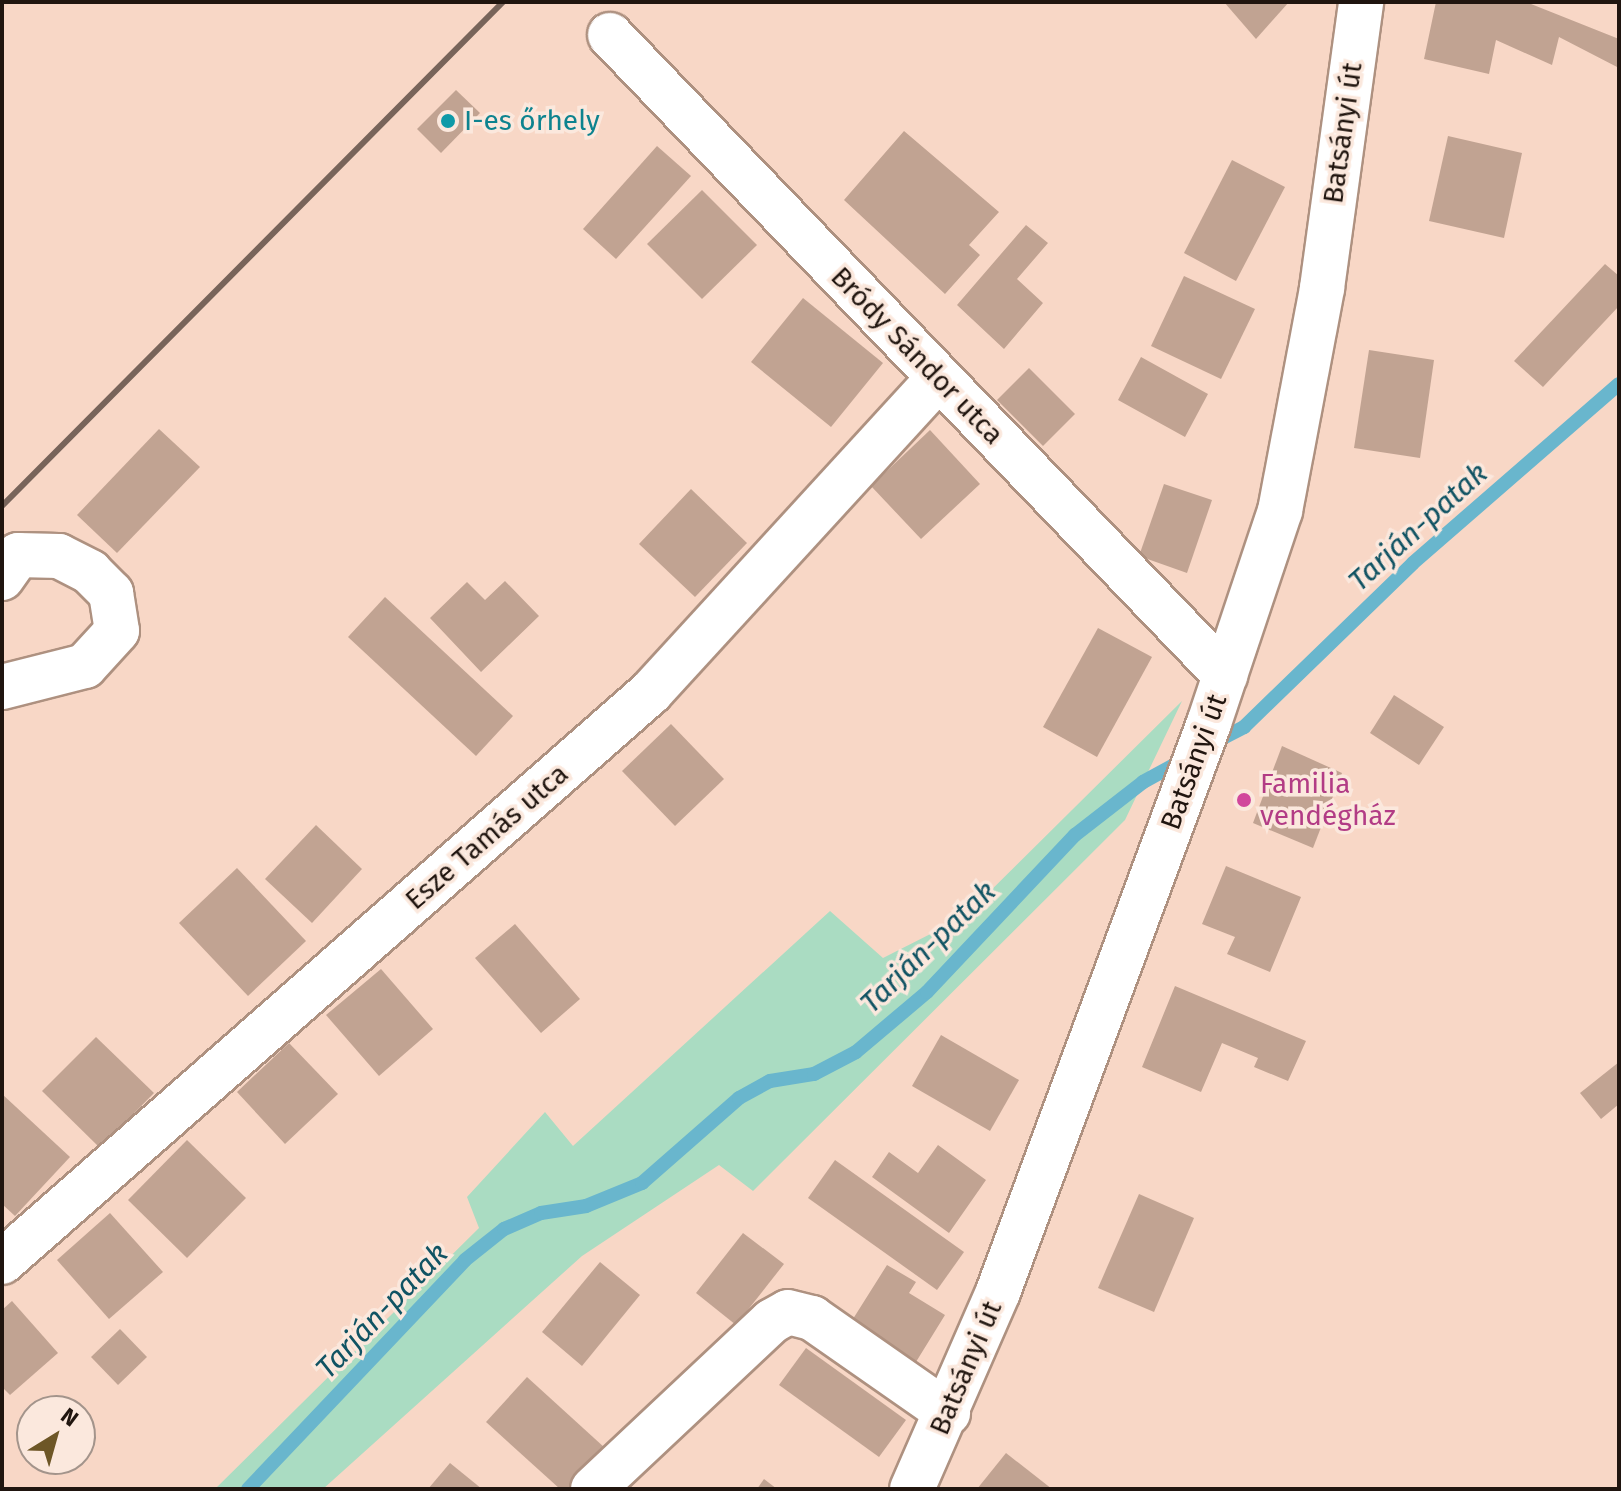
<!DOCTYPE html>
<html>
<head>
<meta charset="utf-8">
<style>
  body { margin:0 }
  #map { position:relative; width:1621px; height:1491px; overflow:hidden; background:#f8d7c6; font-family:"Fira Sans",sans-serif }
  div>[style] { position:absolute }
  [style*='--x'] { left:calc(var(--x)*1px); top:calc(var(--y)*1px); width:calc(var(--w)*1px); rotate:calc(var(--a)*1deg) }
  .green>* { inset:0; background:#aadcc2 }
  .stream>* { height:14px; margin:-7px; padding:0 7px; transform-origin:7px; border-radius:7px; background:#69b6cd }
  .building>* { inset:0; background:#c1a392 }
  .roads { filter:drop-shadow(2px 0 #ae9180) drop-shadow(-2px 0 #ae9180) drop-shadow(0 2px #ae9180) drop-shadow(0 -2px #ae9180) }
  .minor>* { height:44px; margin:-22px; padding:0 22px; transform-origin:22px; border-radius:22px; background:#fff }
  .rail>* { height:6px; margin:-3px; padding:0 3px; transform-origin:3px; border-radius:3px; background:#78645a }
  .dots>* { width:22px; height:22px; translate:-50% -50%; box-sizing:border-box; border:4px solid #fbe8dd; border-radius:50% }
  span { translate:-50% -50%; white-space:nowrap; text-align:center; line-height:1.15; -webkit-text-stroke:7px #fbe8dd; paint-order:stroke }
  .culture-label { font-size:28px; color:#0d838f }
  .left { translate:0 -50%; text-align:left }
  .street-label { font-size:28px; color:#20150f }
  .hotel-label { font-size:28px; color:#b23c85 }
  .water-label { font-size:30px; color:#105363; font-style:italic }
  .frame { position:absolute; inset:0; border:4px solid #20150f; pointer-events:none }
  .north { position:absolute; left:16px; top:1395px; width:80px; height:80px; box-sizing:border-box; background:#fbe8dd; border:2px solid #a3948b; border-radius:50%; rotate:37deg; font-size:22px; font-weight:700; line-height:32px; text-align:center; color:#20150f }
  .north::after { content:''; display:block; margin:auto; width:28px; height:36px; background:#6d5626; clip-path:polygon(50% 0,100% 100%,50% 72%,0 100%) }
</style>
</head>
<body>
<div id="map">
  <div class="green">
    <i style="clip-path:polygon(1182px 701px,1125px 820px,753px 1191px,719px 1165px,582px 1256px,323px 1489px,215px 1489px,479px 1228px,467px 1197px,545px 1112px,573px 1146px,830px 911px,883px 958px,964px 917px)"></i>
  </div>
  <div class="stream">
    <i style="--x:1213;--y:743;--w:35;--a:-27"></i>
    <i style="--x:1244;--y:727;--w:235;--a:-44.1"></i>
    <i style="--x:1413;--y:563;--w:273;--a:-41"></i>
    <i style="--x:248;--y:1489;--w:315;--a:-46.5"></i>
    <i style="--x:465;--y:1260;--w:50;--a:-38.5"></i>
    <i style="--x:504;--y:1229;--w:40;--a:-23.4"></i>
    <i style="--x:541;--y:1213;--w:46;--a:-8.8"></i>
    <i style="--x:586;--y:1206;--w:61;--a:-22.3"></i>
    <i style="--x:642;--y:1183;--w:129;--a:-41.2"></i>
    <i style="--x:739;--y:1098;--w:35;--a:-29"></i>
    <i style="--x:770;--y:1081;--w:45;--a:-9"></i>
    <i style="--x:814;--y:1074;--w:47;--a:-27.6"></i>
    <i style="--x:856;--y:1052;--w:93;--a:-40.2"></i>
    <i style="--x:927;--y:992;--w:216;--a:-46.7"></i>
    <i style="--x:1075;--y:835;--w:86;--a:-37.9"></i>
    <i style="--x:1143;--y:782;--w:48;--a:-28.7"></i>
  </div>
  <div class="building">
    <i style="clip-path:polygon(1224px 2px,1289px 2px,1256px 39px)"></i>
    <i style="clip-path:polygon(1436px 2px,1526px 2px,1619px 39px,1619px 68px,1559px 37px,1552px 65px,1496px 40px,1489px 74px,1424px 59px)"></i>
    <i style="clip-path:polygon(456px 90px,480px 113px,441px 153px,417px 129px)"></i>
    <i style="clip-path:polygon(904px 131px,999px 212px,969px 245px,980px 255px,945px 294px,844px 200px)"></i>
    <i style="clip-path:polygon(1448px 136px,1522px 153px,1504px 238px,1429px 221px)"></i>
    <i style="clip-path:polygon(657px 146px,691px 176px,616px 259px,583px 229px)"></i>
    <i style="clip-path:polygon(1232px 160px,1285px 187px,1236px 281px,1184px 253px)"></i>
    <i style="clip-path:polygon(702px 190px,757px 245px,702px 299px,647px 244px)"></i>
    <i style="clip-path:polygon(1026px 225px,1048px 243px,1017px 279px,1043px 303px,1004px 349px,957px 305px)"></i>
    <i style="clip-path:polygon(1605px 264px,1619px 276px,1619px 306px,1543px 387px,1514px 361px)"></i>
    <i style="clip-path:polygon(1184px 276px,1255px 309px,1221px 379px,1151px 346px)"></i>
    <i style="clip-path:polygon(803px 298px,883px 363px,831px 427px,751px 362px)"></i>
    <i style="clip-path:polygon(1369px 350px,1434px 360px,1420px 458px,1354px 448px)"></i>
    <i style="clip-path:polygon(1141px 357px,1208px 394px,1185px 437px,1118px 400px)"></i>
    <i style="clip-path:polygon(1029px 368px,1075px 414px,1043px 446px,997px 400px)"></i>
    <i style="clip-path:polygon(159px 429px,200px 467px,117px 553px,77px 515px)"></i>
    <i style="clip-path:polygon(930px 430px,980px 484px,921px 539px,871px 486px)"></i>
    <i style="clip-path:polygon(1164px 484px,1212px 500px,1187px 573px,1139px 556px)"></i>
    <i style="clip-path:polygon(691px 489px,747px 543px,695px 597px,639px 544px)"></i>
    <i style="clip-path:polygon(505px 581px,539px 616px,481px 672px,430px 618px,467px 582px,485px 600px)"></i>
    <i style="clip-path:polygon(385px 597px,513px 716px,476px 756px,348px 637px)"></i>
    <i style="clip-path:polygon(1098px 628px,1152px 657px,1097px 757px,1043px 727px)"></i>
    <i style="clip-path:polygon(1394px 695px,1444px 727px,1419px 765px,1370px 733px)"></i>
    <i style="clip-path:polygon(671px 724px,724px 779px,675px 826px,622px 771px)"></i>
    <i style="clip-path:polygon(1282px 746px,1342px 773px,1313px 848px,1253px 823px)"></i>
    <i style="clip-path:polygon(316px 825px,362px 869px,312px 923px,265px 879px)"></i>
    <i style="clip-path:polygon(1226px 866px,1301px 897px,1270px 972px,1227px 954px,1235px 937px,1202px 924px)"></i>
    <i style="clip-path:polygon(237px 868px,306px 941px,248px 996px,179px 923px)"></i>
    <i style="clip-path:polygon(515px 924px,580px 999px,541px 1033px,475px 958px)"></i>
    <i style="clip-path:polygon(381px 969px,433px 1029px,379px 1076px,326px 1015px)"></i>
    <i style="clip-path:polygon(1175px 986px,1306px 1041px,1288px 1081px,1254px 1067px,1258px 1058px,1222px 1043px,1201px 1092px,1142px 1067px)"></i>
    <i style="clip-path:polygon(941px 1035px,1019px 1080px,990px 1131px,912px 1086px)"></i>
    <i style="clip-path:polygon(96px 1037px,154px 1093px,100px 1148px,42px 1091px)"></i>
    <i style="clip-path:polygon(289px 1043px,338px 1094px,285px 1144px,237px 1092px)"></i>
    <i style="clip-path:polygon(1619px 1062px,1619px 1104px,1601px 1119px,1580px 1093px)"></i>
    <i style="clip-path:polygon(2px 1094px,70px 1157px,15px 1216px,2px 1204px)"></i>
    <i style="clip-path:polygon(187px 1140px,246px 1198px,187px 1258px,128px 1200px)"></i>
    <i style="clip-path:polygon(938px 1145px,986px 1180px,949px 1233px,872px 1177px,889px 1152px,918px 1173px)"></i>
    <i style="clip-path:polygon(835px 1160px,964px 1252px,937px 1290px,808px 1198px)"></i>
    <i style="clip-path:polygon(1139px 1194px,1194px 1218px,1154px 1312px,1098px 1288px)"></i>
    <i style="clip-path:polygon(110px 1213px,163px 1272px,109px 1319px,57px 1260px)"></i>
    <i style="clip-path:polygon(743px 1233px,784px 1264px,736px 1325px,696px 1293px)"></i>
    <i style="clip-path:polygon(600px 1262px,640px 1295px,582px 1366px,542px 1332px)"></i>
    <i style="clip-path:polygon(887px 1265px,916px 1282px,909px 1293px,945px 1315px,911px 1370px,846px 1330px)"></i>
    <i style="clip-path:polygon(12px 1301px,58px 1353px,10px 1395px,2px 1387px,2px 1310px)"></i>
    <i style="clip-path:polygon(120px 1329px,147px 1357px,118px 1385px,91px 1357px)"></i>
    <i style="clip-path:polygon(806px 1348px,906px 1420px,879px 1457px,779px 1385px)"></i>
    <i style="clip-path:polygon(527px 1377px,605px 1448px,568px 1489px,560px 1489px,486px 1422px)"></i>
    <i style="clip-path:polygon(1006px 1453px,1052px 1489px,977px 1489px)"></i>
    <i style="clip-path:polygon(450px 1463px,482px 1489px,428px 1489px)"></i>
    <i style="clip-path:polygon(764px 1479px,777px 1489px,757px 1489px)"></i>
  </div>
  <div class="roads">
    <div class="minor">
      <i style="--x:610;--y:35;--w:888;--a:46.14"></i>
      <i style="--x:2;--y:578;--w:28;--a:-55"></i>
      <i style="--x:18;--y:555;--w:41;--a:1.4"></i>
      <i style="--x:59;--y:556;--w:35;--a:27"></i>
      <i style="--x:90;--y:572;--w:30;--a:45"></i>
      <i style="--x:111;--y:593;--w:38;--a:81"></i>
      <i style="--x:117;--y:631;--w:47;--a:132.4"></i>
      <i style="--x:85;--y:666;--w:86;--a:165.8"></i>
      <i style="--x:2;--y:1262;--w:864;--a:-41.29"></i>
      <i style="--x:651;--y:692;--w:425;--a:-47.5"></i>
      <i style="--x:593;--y:1489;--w:245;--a:-43.2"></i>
      <i style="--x:772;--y:1321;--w:18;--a:-29"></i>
      <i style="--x:788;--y:1312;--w:25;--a:14"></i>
      <i style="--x:812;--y:1318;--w:166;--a:34.9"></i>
      <i style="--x:912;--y:1489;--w:215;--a:-66.4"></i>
      <i style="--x:998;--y:1292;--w:607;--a:-69.65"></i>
      <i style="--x:1209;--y:723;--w:224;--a:-71.5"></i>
      <i style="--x:1280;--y:511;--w:227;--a:-79.3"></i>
      <i style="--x:1322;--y:288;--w:289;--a:-82.2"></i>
    </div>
  </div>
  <div class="rail">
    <i style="--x:2;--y:506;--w:711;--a:-45.17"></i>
  </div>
  <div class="dots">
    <i style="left:448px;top:121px;background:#0f9aa8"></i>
    <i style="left:1244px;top:800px;background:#d1479c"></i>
  </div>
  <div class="culture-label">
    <span class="left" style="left:464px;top:121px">I-es őrhely</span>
  </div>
  <div class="street-label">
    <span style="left:1343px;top:133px;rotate:-82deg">Batsányi út</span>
    <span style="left:917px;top:356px;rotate:46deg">Bródy Sándor utca</span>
    <span style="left:1194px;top:762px;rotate:-70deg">Batsányi út</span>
    <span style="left:487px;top:837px;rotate:-41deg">Esze Tamás utca</span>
    <span style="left:966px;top:1368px;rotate:-67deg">Batsányi út</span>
  </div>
  <div class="hotel-label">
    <span class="left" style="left:1260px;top:800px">Familia<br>vendégház</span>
  </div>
  <div class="water-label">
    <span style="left:1418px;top:527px;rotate:-42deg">Tarján-patak</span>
    <span style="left:928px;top:947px;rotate:-44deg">Tarján-patak</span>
    <span style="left:382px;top:1311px;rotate:-46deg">Tarján-patak</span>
  </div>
  <div class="frame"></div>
  <div class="north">N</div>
</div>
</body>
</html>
